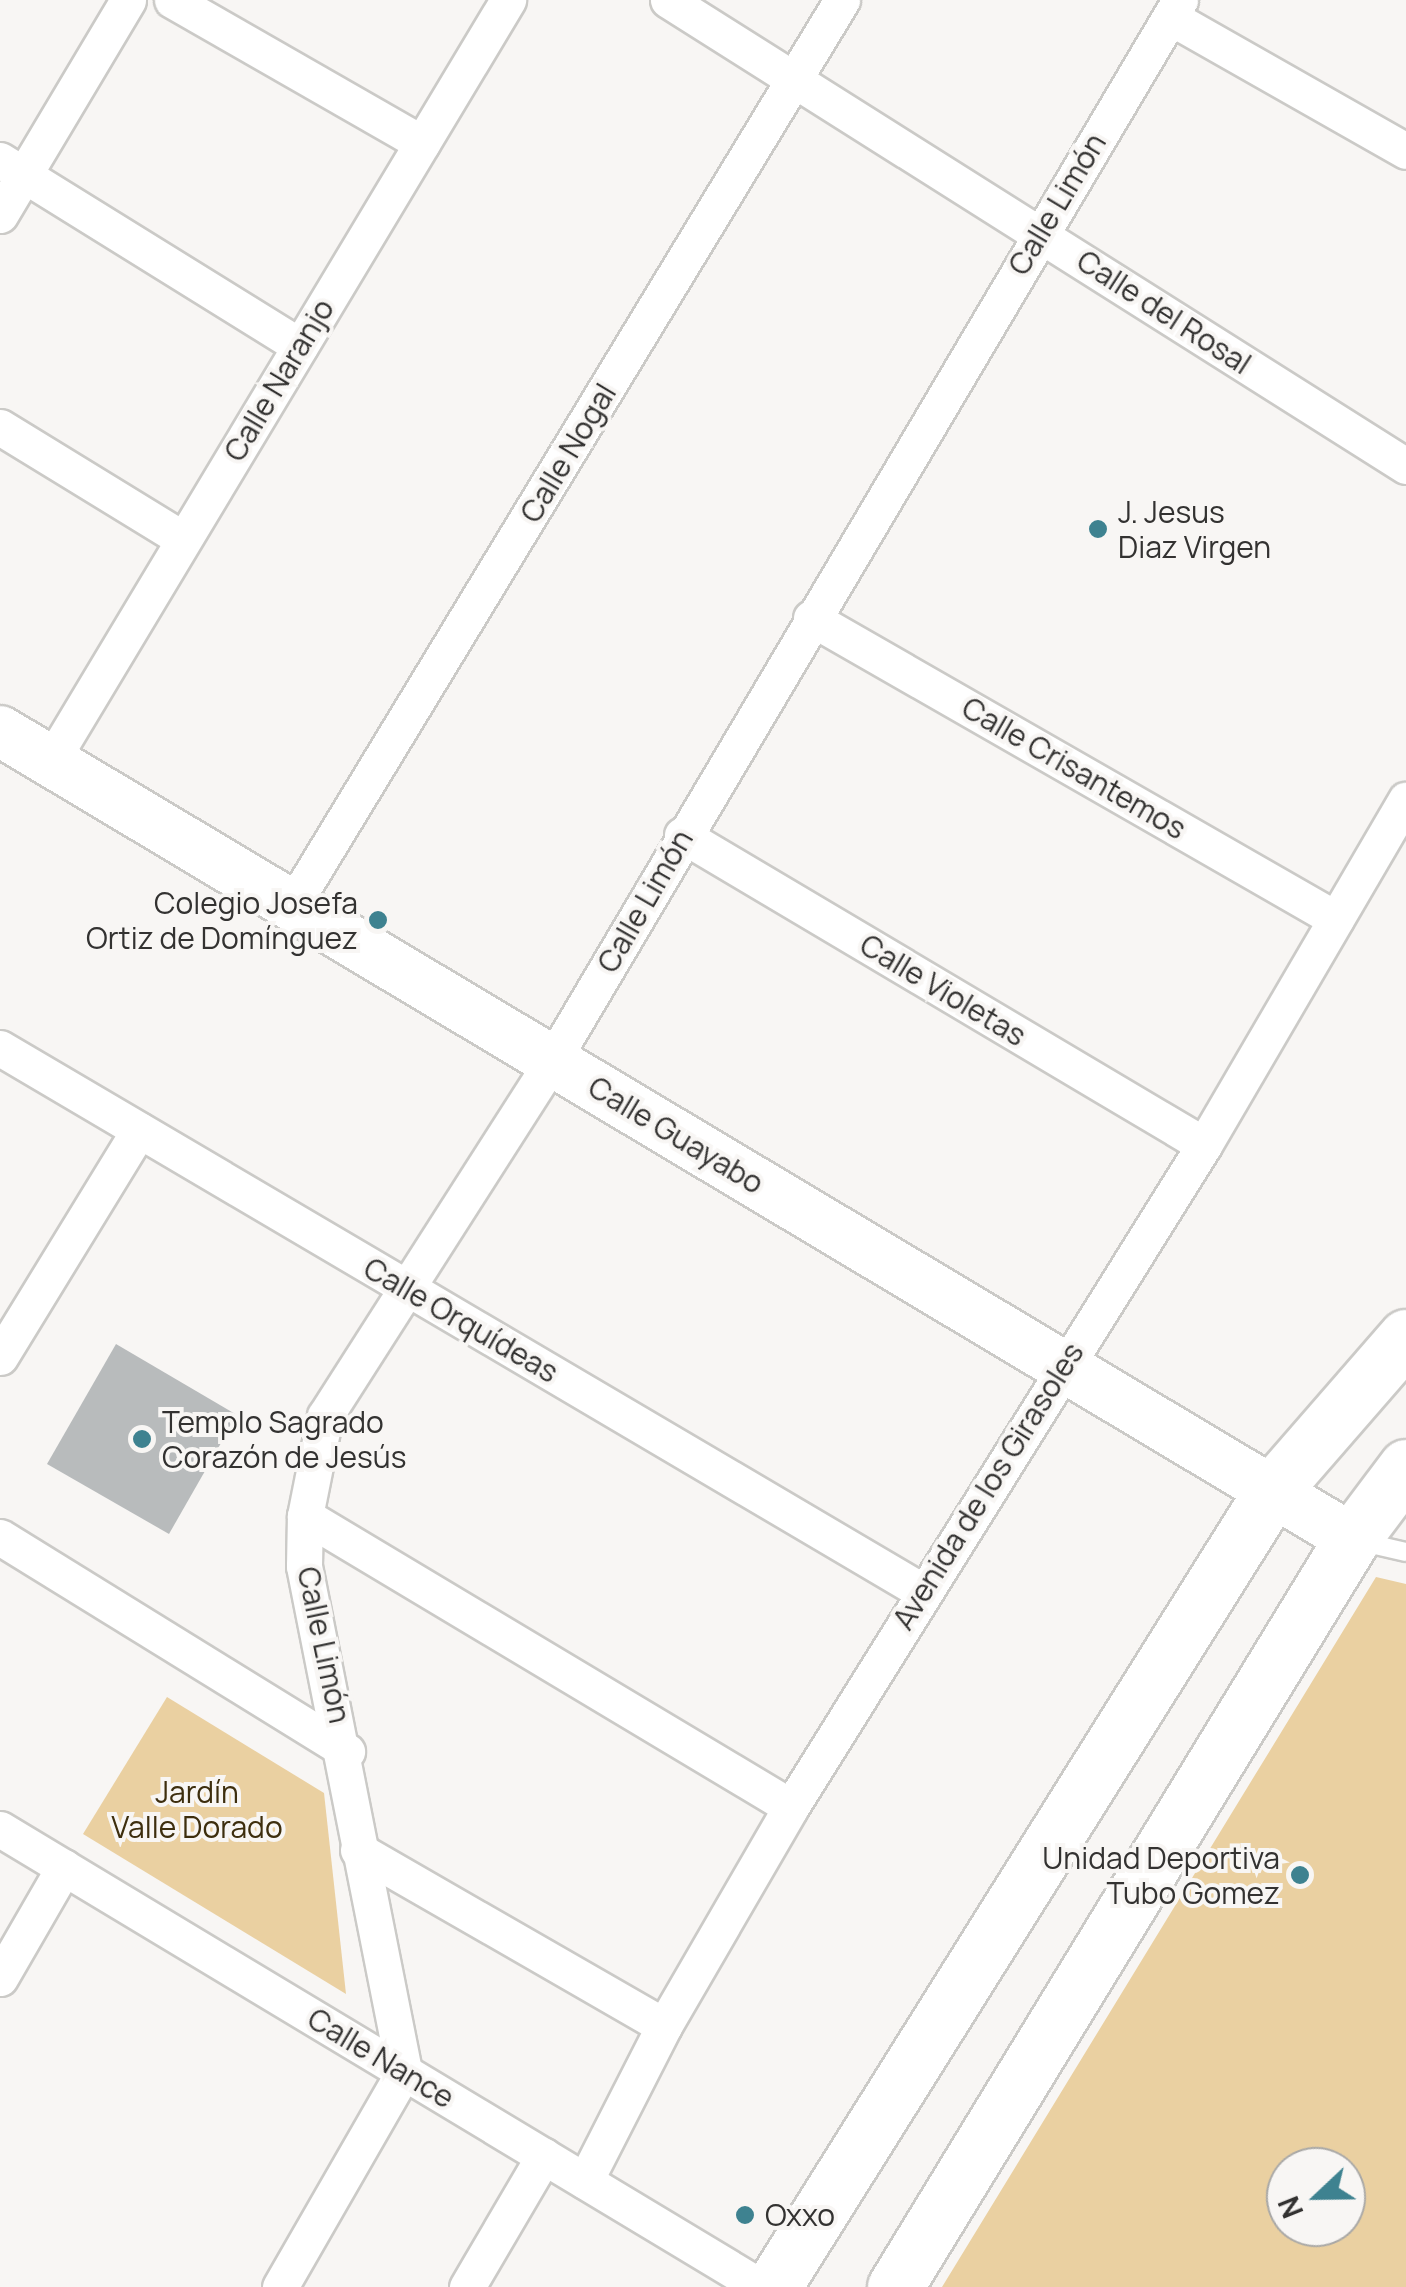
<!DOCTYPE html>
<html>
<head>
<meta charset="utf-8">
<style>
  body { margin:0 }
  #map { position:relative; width:1406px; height:2287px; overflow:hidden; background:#f8f6f4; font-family:Manrope,sans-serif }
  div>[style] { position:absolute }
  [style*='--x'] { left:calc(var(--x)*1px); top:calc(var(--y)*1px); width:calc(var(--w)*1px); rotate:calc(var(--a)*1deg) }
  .green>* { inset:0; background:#ead0a1 }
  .building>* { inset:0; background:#b8bbbc }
  .roads { filter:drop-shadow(2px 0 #cbcac7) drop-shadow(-2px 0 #cbcac7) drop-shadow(0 2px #cbcac7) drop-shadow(0 -2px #cbcac7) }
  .lane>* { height:18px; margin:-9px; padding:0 9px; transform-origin:9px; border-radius:9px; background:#fff }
  .street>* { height:35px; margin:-17.5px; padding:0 17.5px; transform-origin:17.5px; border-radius:17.5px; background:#fff }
  .secondary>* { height:50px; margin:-25px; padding:0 25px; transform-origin:25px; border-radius:25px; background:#fff }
  .primary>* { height:55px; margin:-27.5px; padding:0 27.5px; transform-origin:27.5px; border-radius:27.5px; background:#fff }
  .dots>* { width:28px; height:28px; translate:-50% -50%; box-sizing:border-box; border:5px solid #f8f6f4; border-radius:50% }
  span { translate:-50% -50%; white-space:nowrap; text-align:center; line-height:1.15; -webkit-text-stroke:8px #f8f6f4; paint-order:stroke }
  .street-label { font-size:30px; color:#333231 }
  .poi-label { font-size:30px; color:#333231 }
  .left { translate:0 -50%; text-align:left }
  .right { translate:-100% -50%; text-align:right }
  .park-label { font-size:30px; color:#3d2e0e }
  .north { position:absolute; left:1266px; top:2147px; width:100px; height:100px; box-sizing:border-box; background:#f8f6f4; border:2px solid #a9a8a6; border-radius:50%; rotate:248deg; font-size:28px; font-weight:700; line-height:40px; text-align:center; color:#333231 }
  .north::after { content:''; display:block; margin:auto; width:35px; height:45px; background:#3e8290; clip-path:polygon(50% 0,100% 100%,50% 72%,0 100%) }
</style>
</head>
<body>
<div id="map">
  <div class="green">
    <i style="clip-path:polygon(evenodd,1376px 1577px,1406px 1584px,1406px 2287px,942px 2287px,1376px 1577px,1286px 2167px,1346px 2167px,1346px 2227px,1286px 2227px,1286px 2167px)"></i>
    <i style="clip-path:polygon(167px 1697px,324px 1793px,346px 1994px,83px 1834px)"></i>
  </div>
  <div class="building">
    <i style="clip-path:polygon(116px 1344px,237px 1415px,169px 1534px,47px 1464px)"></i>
  </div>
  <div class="roads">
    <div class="lane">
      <i style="--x:1358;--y:1541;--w:49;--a:12.9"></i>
    </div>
    <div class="street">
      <i style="--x:172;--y:0;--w:288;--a:29.8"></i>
      <i style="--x:668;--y:0;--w:873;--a:32.27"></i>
      <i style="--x:1170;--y:17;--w:271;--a:29.6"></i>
      <i style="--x:0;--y:160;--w:353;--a:31.8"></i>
      <i style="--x:0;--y:215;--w:250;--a:-59.2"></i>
      <i style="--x:0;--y:427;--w:215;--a:31.5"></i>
      <i style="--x:811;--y:618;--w:605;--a:29.83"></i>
      <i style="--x:51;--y:761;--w:888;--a:-59.01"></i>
      <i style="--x:682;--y:835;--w:607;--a:30.7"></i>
      <i style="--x:292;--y:906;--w:1060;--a:-58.74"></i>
      <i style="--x:0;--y:1048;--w:1070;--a:30.5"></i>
      <i style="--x:0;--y:1357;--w:266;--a:-58.5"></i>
      <i style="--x:305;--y:1516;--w:566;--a:30.91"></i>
      <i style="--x:0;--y:1537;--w:408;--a:31.7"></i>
      <i style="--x:0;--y:1829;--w:888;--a:31.04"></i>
      <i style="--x:358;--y:1850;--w:353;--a:29.9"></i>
      <i style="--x:0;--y:1978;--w:128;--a:-60"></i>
      <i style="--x:585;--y:2181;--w:174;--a:-63"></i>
      <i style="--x:664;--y:2026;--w:253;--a:-59.9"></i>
      <i style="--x:791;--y:1807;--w:780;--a:-58.04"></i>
      <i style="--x:1204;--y:1145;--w:400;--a:-59.7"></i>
      <i style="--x:280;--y:2287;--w:249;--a:-60.1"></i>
      <i style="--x:404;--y:2071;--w:515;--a:-101.2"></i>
      <i style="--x:304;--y:1566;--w:50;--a:-88.9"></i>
      <i style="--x:305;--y:1516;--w:102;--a:-78.7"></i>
      <i style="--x:325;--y:1416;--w:421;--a:-57.4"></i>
      <i style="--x:552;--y:1061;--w:1233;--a:-59.38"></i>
      <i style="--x:467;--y:2287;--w:152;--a:-59.6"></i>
    </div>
    <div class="secondary">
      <i style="--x:0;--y:731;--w:1575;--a:30.86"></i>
    </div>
    <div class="primary">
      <i style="--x:773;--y:2287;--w:939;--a:-57.92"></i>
      <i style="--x:1272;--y:1491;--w:204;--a:-49"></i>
      <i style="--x:895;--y:2287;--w:877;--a:-58.58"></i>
      <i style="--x:1352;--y:1539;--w:90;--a:-53.1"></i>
    </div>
  </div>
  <div class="dots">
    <i style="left:1098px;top:529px;background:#3e8290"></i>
    <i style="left:378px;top:920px;background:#3e8290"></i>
    <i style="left:142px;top:1439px;background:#3e8290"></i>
    <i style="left:1300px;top:1875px;background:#3e8290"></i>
    <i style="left:745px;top:2215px;background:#3e8290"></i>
  </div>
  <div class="street-label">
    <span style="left:1057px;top:204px;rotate:-59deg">Calle Limón</span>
    <span style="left:1164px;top:312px;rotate:33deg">Calle del Rosal</span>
    <span style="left:279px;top:380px;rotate:-59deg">Calle Naranjo</span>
    <span style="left:568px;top:453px;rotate:-59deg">Calle Nogal</span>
    <span style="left:1074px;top:768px;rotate:30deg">Calle Crisantemos</span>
    <span style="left:645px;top:901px;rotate:-60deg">Calle Limón</span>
    <span style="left:943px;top:990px;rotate:31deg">Calle Violetas</span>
    <span style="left:676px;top:1135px;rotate:31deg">Calle Guayabo</span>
    <span style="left:461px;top:1320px;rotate:30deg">Calle Orquídeas</span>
    <span style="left:988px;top:1486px;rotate:-58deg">Avenida de los Girasoles</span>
    <span style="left:324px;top:1645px;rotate:78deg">Calle Limón</span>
    <span style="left:381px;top:2058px;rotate:31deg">Calle Nance</span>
  </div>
  <div class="poi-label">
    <span class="left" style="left:1118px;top:529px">J. Jesus<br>Diaz Virgen</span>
    <span class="right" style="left:358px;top:920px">Colegio Josefa<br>Ortiz de Domínguez</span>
    <span class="left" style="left:162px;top:1439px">Templo Sagrado<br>Corazón de Jesús</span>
    <span class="right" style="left:1280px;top:1875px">Unidad Deportiva<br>Tubo Gomez</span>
    <span class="left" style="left:765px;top:2215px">Oxxo</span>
  </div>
  <div class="park-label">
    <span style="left:197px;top:1809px">Jardín<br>Valle Dorado</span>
  </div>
  <div class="north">N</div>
</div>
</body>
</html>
